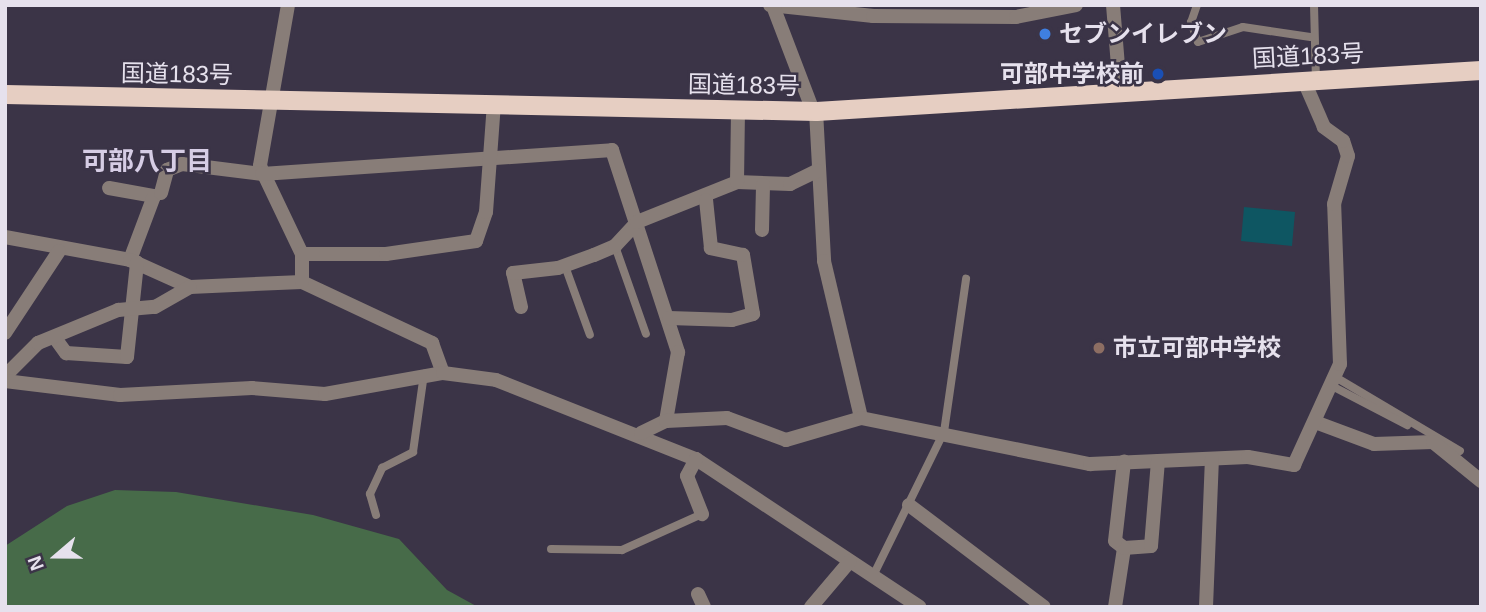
<!DOCTYPE html>
<html>
<head>
<meta charset="utf-8">
<style>
  body { margin:0 }
  #map { position:relative; width:1486px; height:612px; overflow:hidden; background:#3b3447; font-family:Arial,"Noto Sans JP",sans-serif }
  div>[style] { position:absolute }
  [style*='--x'] { left:calc(var(--x)*1px); top:calc(var(--y)*1px); width:calc(var(--w)*1px); rotate:calc(var(--a)*1deg) }
  .forest>* { inset:0; background:#476b49 }
  .water>* { inset:0; background:#0e5662 }
  .service>* { height:8px; margin:-4px; padding:0 4px; transform-origin:4px; border-radius:4px; background:#887d78 }
  .minor>* { height:14px; margin:-7px; padding:0 7px; transform-origin:7px; border-radius:7px; background:#887d78 }
  .trunk>* { height:19px; margin:-9.5px; padding:0 9.5px; transform-origin:9.5px; border-radius:9.5px; background:#e6cec2 }
  .dots>* { width:19px; height:19px; translate:-50% -50%; box-sizing:border-box; border:4px solid #3b3447; border-radius:50% }
  span { translate:-50% -50%; white-space:nowrap; text-align:center; line-height:1.15; -webkit-text-stroke:5px #3b3447; paint-order:stroke }
  .poi-label { font-size:24px; color:#e6e1ed; font-weight:700 }
  .left { translate:0 -50%; text-align:left }
  .right { translate:-100% -50%; text-align:right }
  .street-label { font-size:24px; color:#e6e1ed }
  .neighbourhood-label { font-size:26px; color:#d6cde5; font-weight:700 }
  .frame { position:absolute; inset:0; border:7px solid #e6e1ed; pointer-events:none }
  .north { position:absolute; left:21px; top:521px; width:70px; height:70px; -webkit-text-stroke:5px #3b3447; paint-order:stroke; rotate:250deg; font-size:19px; font-weight:700; line-height:28px; text-align:center; color:#e6e1ed }
  .north::after { content:''; display:block; margin:auto; width:24px; height:32px; background:#e6e1ed; clip-path:polygon(50% 0,100% 100%,50% 72%,0 100%) }
</style>
</head>
<body>
<div id="map">
  <div class="forest">
    <i style="clip-path:polygon(115px 490px,176px 492px,313px 515px,399px 539px,447px 590px,478px 607px,5px 607px,5px 546px,67px 506px)"></i>
  </div>
  <div class="water">
    <i style="clip-path:polygon(1244px 207px,1295px 212px,1292px 246px,1241px 241px)"></i>
  </div>
  <div class="service">
    <i style="--x:1197;--y:5;--w:18;--a:109"></i>
    <i style="--x:1191;--y:22;--w:21;--a:71"></i>
    <i style="--x:1198;--y:42;--w:47;--a:-18.4"></i>
    <i style="--x:1243;--y:27;--w:68;--a:8.5"></i>
    <i style="--x:1314;--y:5;--w:75;--a:88.5"></i>
    <i style="--x:615;--y:246;--w:93;--a:70.6"></i>
    <i style="--x:565;--y:266;--w:73;--a:70.1"></i>
    <i style="--x:1337;--y:378;--w:143;--a:30.7"></i>
    <i style="--x:1332;--y:386;--w:85;--a:27.5"></i>
    <i style="--x:376;--y:515;--w:22;--a:-106"></i>
    <i style="--x:370;--y:494;--w:29;--a:-65"></i>
    <i style="--x:382;--y:468;--w:35;--a:-27"></i>
    <i style="--x:413;--y:452;--w:79;--a:-82"></i>
    <i style="--x:551;--y:549;--w:71;--a:0.8"></i>
    <i style="--x:622;--y:550;--w:88;--a:-24.2"></i>
    <i style="--x:873;--y:576;--w:161;--a:-63.8"></i>
    <i style="--x:944;--y:432;--w:155;--a:-81.8"></i>
  </div>
  <div class="minor">
    <i style="--x:288;--y:5;--w:163;--a:99.9"></i>
    <i style="--x:260;--y:166;--w:98;--a:64.5"></i>
    <i style="--x:770;--y:5;--w:104;--a:6.1"></i>
    <i style="--x:873;--y:16;--w:143;--a:0.4"></i>
    <i style="--x:1016;--y:17;--w:61;--a:-11.3"></i>
    <i style="--x:1113;--y:5;--w:86;--a:85.3"></i>
    <i style="--x:773;--y:6;--w:112;--a:69.1"></i>
    <i style="--x:816;--y:111;--w:150;--a:86.9"></i>
    <i style="--x:824;--y:261;--w:161;--a:76.7"></i>
    <i style="--x:737;--y:182;--w:53;--a:2.2"></i>
    <i style="--x:790;--y:184;--w:30;--a:-26"></i>
    <i style="--x:109;--y:188;--w:46;--a:10.1"></i>
    <i style="--x:154;--y:196;--w:68;--a:110.6"></i>
    <i style="--x:161;--y:193;--w:24;--a:-75"></i>
    <i style="--x:167;--y:170;--w:16;--a:-22"></i>
    <i style="--x:182;--y:164;--w:81;--a:7.1"></i>
    <i style="--x:262;--y:174;--w:351;--a:-3.9"></i>
    <i style="--x:612;--y:150;--w:213;--a:71.9"></i>
    <i style="--x:678;--y:352;--w:70;--a:99.9"></i>
    <i style="--x:762;--y:230;--w:45;--a:-88.7"></i>
    <i style="--x:5;--y:237;--w:127;--a:10.4"></i>
    <i style="--x:130;--y:260;--w:66;--a:24.2"></i>
    <i style="--x:190;--y:287;--w:112;--a:-2.6"></i>
    <i style="--x:302;--y:282;--w:144;--a:25.1"></i>
    <i style="--x:432;--y:343;--w:32;--a:70"></i>
    <i style="--x:302;--y:282;--w:28;--a:-90"></i>
    <i style="--x:302;--y:254;--w:84;--a:0"></i>
    <i style="--x:386;--y:254;--w:91;--a:-8.2"></i>
    <i style="--x:476;--y:241;--w:31;--a:-71"></i>
    <i style="--x:486;--y:212;--w:109;--a:-85.8"></i>
    <i style="--x:521;--y:307;--w:35;--a:-103"></i>
    <i style="--x:513;--y:273;--w:45;--a:-6.3"></i>
    <i style="--x:558;--y:268;--w:38;--a:-20"></i>
    <i style="--x:594;--y:255;--w:23;--a:-23"></i>
    <i style="--x:615;--y:246;--w:33;--a:-47"></i>
    <i style="--x:637;--y:222;--w:108;--a:-21.8"></i>
    <i style="--x:737;--y:182;--w:71;--a:-89.2"></i>
    <i style="--x:669;--y:318;--w:63;--a:1.8"></i>
    <i style="--x:732;--y:320;--w:22;--a:-16"></i>
    <i style="--x:753;--y:314;--w:60;--a:-99.6"></i>
    <i style="--x:743;--y:255;--w:33;--a:-168"></i>
    <i style="--x:711;--y:248;--w:48;--a:-95.9"></i>
    <i style="--x:5;--y:333;--w:98;--a:-56.6"></i>
    <i style="--x:55;--y:338;--w:19;--a:54"></i>
    <i style="--x:66;--y:353;--w:61;--a:3.8"></i>
    <i style="--x:127;--y:357;--w:95;--a:-83.9"></i>
    <i style="--x:5;--y:376;--w:47;--a:-45"></i>
    <i style="--x:38;--y:343;--w:87;--a:-22.4"></i>
    <i style="--x:118;--y:310;--w:37;--a:-5"></i>
    <i style="--x:155;--y:307;--w:40;--a:-29.7"></i>
    <i style="--x:5;--y:381;--w:116;--a:6.9"></i>
    <i style="--x:120;--y:395;--w:132;--a:-3"></i>
    <i style="--x:252;--y:388;--w:73;--a:4.7"></i>
    <i style="--x:325;--y:394;--w:120;--a:-10.1"></i>
    <i style="--x:443;--y:373;--w:53;--a:7.5"></i>
    <i style="--x:496;--y:380;--w:215;--a:21.6"></i>
    <i style="--x:696;--y:459;--w:268;--a:33.5"></i>
    <i style="--x:1315;--y:422;--w:63;--a:20.4"></i>
    <i style="--x:1374;--y:444;--w:59;--a:-1.9"></i>
    <i style="--x:1433;--y:442;--w:62;--a:39.1"></i>
    <i style="--x:641;--y:433;--w:28;--a:-26"></i>
    <i style="--x:666;--y:421;--w:61;--a:-2.8"></i>
    <i style="--x:727;--y:418;--w:63;--a:20.4"></i>
    <i style="--x:786;--y:440;--w:78;--a:-16.3"></i>
    <i style="--x:861;--y:418;--w:234;--a:11.4"></i>
    <i style="--x:1090;--y:464;--w:158;--a:-2.5"></i>
    <i style="--x:1248;--y:457;--w:47;--a:9.9"></i>
    <i style="--x:1294;--y:465;--w:111;--a:-65.5"></i>
    <i style="--x:1340;--y:364;--w:160;--a:-92.1"></i>
    <i style="--x:1334;--y:204;--w:50;--a:-73.7"></i>
    <i style="--x:1348;--y:156;--w:16;--a:-108"></i>
    <i style="--x:1343;--y:141;--w:24;--a:-144"></i>
    <i style="--x:1324;--y:127;--w:50;--a:-113.5"></i>
    <i style="--x:696;--y:459;--w:19;--a:118"></i>
    <i style="--x:687;--y:476;--w:41;--a:68.5"></i>
    <i style="--x:909;--y:505;--w:169;--a:37.1"></i>
    <i style="--x:1124;--y:548;--w:27;--a:-4"></i>
    <i style="--x:1151;--y:546;--w:85;--a:-85.3"></i>
    <i style="--x:698;--y:594;--w:14;--a:65"></i>
    <i style="--x:811;--y:607;--w:60;--a:-49.7"></i>
    <i style="--x:1115;--y:607;--w:60;--a:-81.3"></i>
    <i style="--x:1124;--y:548;--w:11;--a:-142"></i>
    <i style="--x:1115;--y:541;--w:80;--a:-83.5"></i>
    <i style="--x:1206;--y:607;--w:148;--a:-87.7"></i>
  </div>
  <div class="trunk">
    <i style="--x:5;--y:94;--w:811;--a:1.2"></i>
    <i style="--x:816;--y:111;--w:666;--a:-3.53"></i>
  </div>
  <div class="dots">
    <i style="left:1045px;top:34px;background:#3f7fe0"></i>
    <i style="left:1158px;top:74px;background:#1a4fb4"></i>
    <i style="left:1099px;top:348px;background:#8d6e63"></i>
  </div>
  <div class="poi-label">
    <span class="left" style="left:1059px;top:34px">セブンイレブン</span>
    <span class="right" style="left:1144px;top:74px">可部中学校前</span>
    <span class="left" style="left:1113px;top:348px">市立可部中学校</span>
  </div>
  <div class="street-label">
    <span style="left:1308px;top:56px;rotate:-3deg">国道183号</span>
    <span style="left:177px;top:74px;rotate:1deg">国道183号</span>
    <span style="left:744px;top:85px;rotate:1deg">国道183号</span>
  </div>
  <div class="neighbourhood-label">
    <span style="left:147px;top:162px">可部八丁目</span>
  </div>
  <div class="frame"></div>
  <div class="north">N</div>
</div>
</body>
</html>
